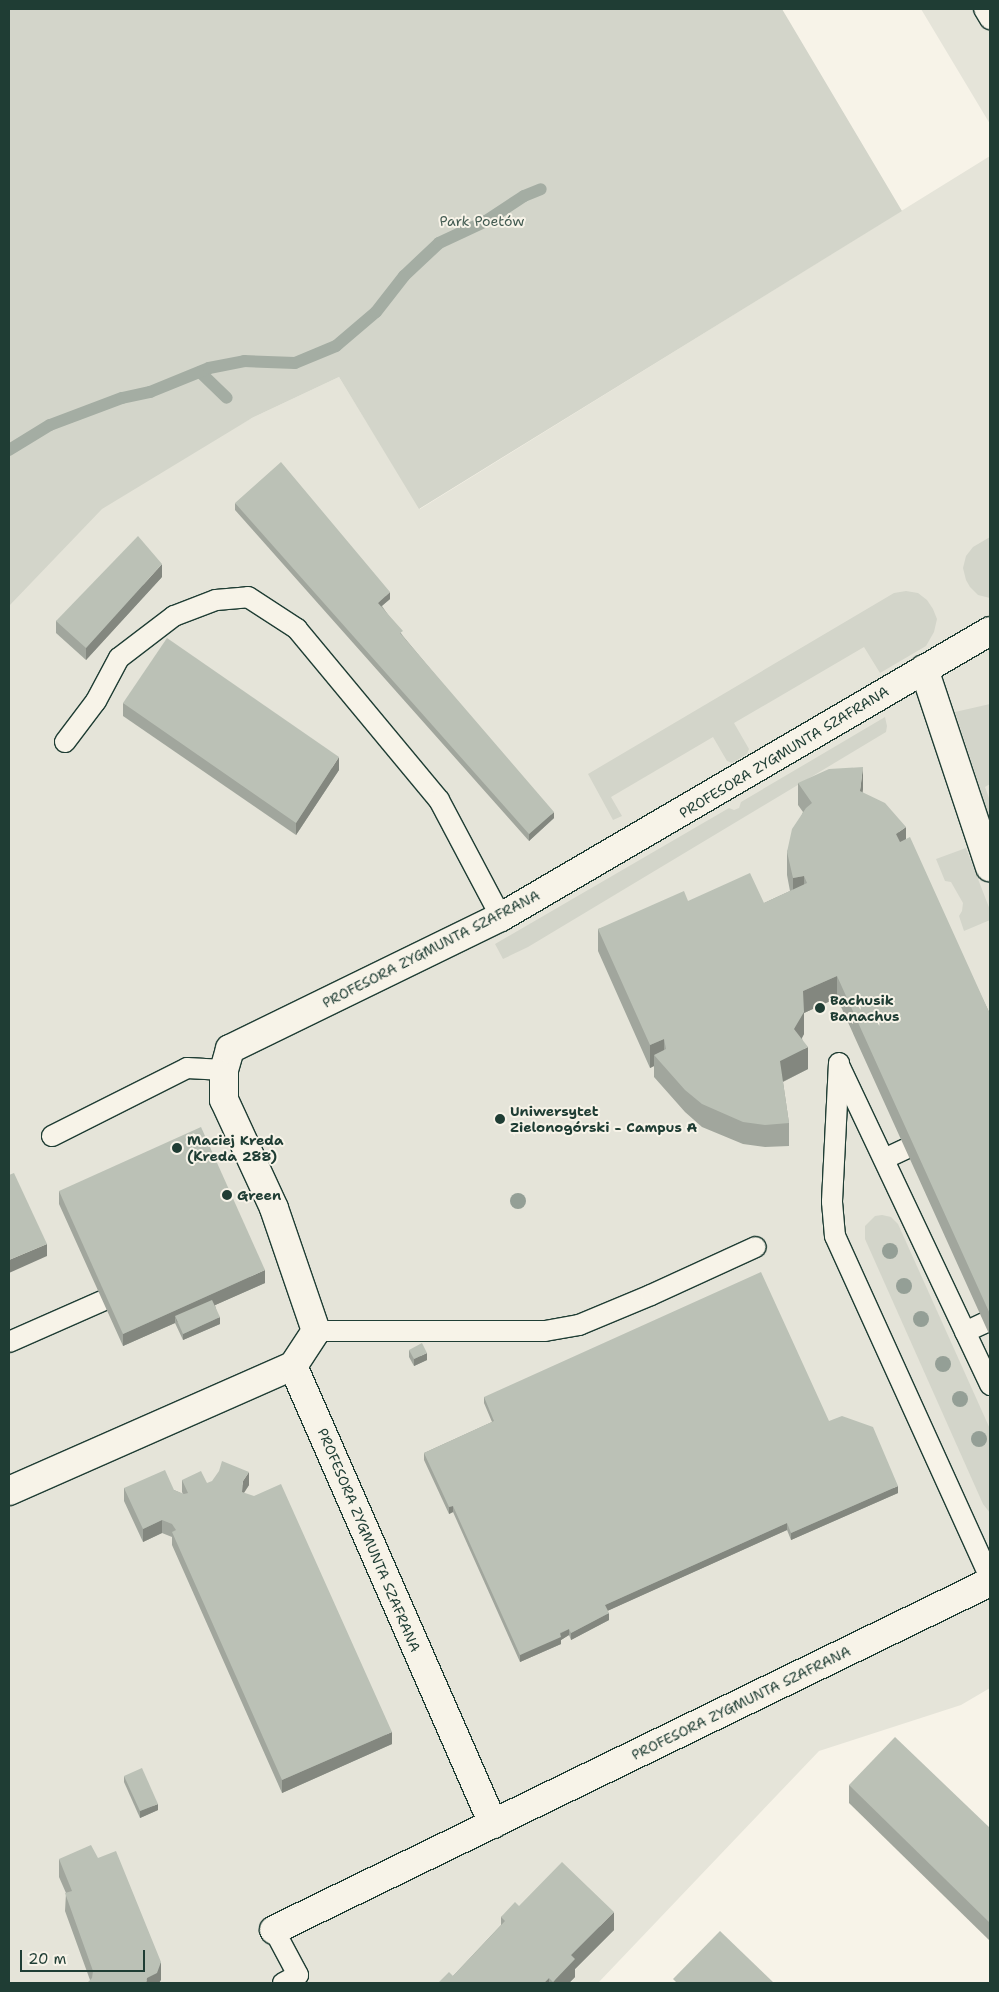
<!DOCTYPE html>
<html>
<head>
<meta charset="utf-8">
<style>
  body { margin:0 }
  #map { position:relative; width:999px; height:1992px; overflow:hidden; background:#f7f3e8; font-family:"Shantell Sans",sans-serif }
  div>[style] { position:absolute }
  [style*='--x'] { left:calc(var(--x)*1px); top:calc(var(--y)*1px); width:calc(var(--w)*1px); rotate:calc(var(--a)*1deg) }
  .built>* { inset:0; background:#e5e4d9 }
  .green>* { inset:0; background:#d3d5ca }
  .stream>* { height:12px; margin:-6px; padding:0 6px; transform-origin:6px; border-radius:6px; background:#a4ada3 }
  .roads { filter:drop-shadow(1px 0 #1f3d34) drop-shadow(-1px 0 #1f3d34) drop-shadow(0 1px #1f3d34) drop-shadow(0 -1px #1f3d34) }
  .service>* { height:20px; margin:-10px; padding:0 10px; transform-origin:10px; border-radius:10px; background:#f7f3e8 }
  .minor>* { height:28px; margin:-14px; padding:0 14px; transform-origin:14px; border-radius:14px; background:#f7f3e8 }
  .trees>* { width:16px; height:16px; margin:-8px; border-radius:50%; background:#949f96 }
  .wall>* { inset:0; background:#a1a69d }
  .shaded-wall>* { inset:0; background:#83877f }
  .building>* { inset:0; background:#bbc1b6 }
  .dots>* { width:14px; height:14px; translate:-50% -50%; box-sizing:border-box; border:2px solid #f7f3e8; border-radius:50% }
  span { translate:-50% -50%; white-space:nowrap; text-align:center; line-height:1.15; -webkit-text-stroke:4px #f7f3e8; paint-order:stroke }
  .park-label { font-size:14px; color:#435b52 }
  .street-label { font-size:14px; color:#1f3d34 }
  .poi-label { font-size:14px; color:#1f3d34; font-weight:700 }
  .left { translate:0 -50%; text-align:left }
  .frame { position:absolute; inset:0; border:10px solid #1f3d34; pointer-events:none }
  .scale { position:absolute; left:20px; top:1950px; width:125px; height:22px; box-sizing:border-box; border:2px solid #1f3d34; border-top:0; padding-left:6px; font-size:15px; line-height:18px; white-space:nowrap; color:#1f3d34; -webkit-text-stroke:4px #f7f3e8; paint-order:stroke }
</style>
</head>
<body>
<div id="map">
  <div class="built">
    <i style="clip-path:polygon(921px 9px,990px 9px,990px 124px)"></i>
    <i style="clip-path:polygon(990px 156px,990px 1688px,961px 1705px,819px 1751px,598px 1983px,9px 1983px,9px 550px,252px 418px,339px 377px,420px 509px)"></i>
  </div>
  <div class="green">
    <i style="clip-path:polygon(9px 9px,782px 9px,902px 211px,419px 509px,339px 377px,252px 418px,102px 509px,9px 606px)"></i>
    <i style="clip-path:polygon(990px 537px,990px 598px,978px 595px,970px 587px,966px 580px,963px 568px,966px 556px,973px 547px)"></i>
    <i style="clip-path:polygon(906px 591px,918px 593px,927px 600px,933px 609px,937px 619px,934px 632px,926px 646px,880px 673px,864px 647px,734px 723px,749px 749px,747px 754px,732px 763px,727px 761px,713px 737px,611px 797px,622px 816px,613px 820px,588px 774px,894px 593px)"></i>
    <i style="clip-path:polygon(990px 704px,990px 784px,985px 787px,990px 801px,990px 819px,955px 712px)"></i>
    <i style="clip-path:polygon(885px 717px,887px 726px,886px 732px,528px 947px,503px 959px,495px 944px,729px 808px,734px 810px,739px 808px,741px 802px)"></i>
    <i style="clip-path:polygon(966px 848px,990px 910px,990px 920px,964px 931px,959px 916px,962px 911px,963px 903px,951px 882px,945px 881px,936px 859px)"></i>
    <i style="clip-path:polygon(882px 1215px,891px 1217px,898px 1224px,990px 1429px,990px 1513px,983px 1504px,865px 1239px,865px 1226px,875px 1216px)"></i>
  </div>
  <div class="stream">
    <i style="--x:200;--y:372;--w:37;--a:44"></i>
    <i style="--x:9;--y:450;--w:48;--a:-31.4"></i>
    <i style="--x:50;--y:425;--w:77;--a:-20.6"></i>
    <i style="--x:122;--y:398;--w:29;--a:-12"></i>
    <i style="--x:150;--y:392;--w:64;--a:-22.1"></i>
    <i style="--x:209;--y:368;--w:36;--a:-11"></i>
    <i style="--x:244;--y:361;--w:51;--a:2.2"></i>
    <i style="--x:295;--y:363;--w:44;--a:-22.5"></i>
    <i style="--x:336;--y:346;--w:52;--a:-40.4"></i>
    <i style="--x:376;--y:312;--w:46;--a:-52.1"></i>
    <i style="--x:404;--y:276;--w:48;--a:-43.3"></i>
    <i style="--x:439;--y:243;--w:52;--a:-25.1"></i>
    <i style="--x:486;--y:221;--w:45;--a:-33.3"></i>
    <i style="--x:524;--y:196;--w:18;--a:-22"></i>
  </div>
  <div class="roads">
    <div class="service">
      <i style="--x:984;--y:9;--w:12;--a:59"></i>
      <i style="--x:65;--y:742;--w:51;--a:-52.9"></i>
      <i style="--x:96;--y:701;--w:49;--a:-61.9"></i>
      <i style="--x:119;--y:658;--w:69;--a:-37.4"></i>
      <i style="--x:174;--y:616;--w:45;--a:-20.9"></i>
      <i style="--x:216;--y:600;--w:32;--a:-5"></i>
      <i style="--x:248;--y:597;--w:59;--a:33.1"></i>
      <i style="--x:297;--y:629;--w:222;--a:50.3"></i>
      <i style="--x:439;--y:800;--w:132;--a:62.1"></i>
      <i style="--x:839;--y:1063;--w:139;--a:92.9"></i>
      <i style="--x:832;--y:1202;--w:34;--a:85"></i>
      <i style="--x:835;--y:1236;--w:375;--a:65.6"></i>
      <i style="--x:839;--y:1065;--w:354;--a:64.7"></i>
      <i style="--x:52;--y:1136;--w:151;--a:-26.7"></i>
      <i style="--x:187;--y:1068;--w:37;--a:3"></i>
      <i style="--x:884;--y:1159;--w:23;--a:-25"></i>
      <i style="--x:316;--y:1331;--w:229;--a:0"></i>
      <i style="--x:545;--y:1331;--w:35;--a:-10"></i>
      <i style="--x:579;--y:1325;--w:78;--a:-22.6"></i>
      <i style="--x:651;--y:1295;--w:115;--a:-24.6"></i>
      <i style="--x:965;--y:1332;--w:21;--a:-25"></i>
      <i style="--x:9;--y:1342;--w:102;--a:-23.8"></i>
      <i style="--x:274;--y:1930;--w:51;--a:61.9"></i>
      <i style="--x:298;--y:1975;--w:17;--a:152"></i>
    </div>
    <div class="minor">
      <i style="--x:924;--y:669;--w:209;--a:71.6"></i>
      <i style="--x:293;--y:1366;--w:500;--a:66.4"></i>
      <i style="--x:9;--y:1491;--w:310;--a:-23.8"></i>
      <i style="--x:293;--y:1366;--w:42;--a:-56.7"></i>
      <i style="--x:316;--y:1331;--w:130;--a:-108.9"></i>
      <i style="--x:274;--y:1208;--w:119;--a:-114.8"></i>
      <i style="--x:224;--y:1100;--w:30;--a:-90"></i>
      <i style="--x:224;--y:1070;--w:22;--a:-74"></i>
      <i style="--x:230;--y:1049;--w:301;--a:-26"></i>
      <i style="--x:501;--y:917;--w:566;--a:-30.32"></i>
      <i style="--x:274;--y:1930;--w:796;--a:-25.92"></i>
    </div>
  </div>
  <div class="trees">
    <i style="left:518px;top:1201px"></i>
    <i style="left:890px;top:1251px"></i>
    <i style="left:904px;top:1286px"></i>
    <i style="left:921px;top:1319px"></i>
    <i style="left:943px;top:1364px"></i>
    <i style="left:960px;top:1399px"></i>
    <i style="left:979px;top:1439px"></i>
  </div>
  <div class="wall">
    <i style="clip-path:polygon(235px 503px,390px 599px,382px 606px,403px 636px,554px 818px,529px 841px,235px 510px)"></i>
    <i style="clip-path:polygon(162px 577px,86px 660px,56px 633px,56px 621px)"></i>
    <i style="clip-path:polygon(123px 703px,339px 770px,296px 835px,123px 716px)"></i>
    <i style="clip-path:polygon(798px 783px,863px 789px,862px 792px,906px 839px,990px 1014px,990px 1336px,837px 998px,804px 1013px,804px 1034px,802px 1038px,808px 1069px,783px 1082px,789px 1123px,789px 1146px,765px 1147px,743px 1144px,702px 1127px,685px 1112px,654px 1077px,654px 1066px,650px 1068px,598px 951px,598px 929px,688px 901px,764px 903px,790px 891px,787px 875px,787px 852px,803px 812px,798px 805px)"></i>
    <i style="clip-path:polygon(59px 1191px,265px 1283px,215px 1305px,220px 1324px,183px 1340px,175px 1323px,123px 1346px,59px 1204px)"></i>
    <i style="clip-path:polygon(409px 1350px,427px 1360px,414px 1366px,409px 1357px)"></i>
    <i style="clip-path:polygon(484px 1397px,829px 1421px,898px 1493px,791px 1540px,787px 1530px,607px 1611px,609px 1620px,571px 1640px,569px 1635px,561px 1640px,561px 1644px,520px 1662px,453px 1512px,449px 1514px,424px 1460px,424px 1453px,492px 1422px,484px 1403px)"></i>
    <i style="clip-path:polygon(182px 1480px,207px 1483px,249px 1485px,244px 1493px,392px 1744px,282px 1793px,172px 1545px,172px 1537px,162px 1533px,143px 1542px,124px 1501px,124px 1488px,174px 1490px,183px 1494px,182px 1492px)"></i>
    <i style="clip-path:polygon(124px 1776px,158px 1810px,140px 1818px,124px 1782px)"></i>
    <i style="clip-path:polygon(849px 1785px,990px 1828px,990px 1941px,849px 1803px)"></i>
    <i style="clip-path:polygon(59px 1859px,161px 1980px,90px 1980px,65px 1911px,66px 1893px,59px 1877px)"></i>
    <i style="clip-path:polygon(519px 1906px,614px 1930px,575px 1969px,575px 1977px,569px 1983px,438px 1983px,453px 1976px,501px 1925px,501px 1917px)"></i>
  </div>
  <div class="shaded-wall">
    <i style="clip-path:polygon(162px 564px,162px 577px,86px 660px,86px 648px)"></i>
    <i style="clip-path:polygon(390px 592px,390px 599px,378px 609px,378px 603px)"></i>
    <i style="clip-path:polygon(339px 757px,339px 770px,296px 835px,296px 823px)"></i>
    <i style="clip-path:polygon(863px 767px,863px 789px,860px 813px,860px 791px)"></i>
    <i style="clip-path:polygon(554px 812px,554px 818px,529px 841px,529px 834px)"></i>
    <i style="clip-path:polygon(906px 827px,906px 849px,896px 857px,896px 834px)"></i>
    <i style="clip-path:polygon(804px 876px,804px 898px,793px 901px,793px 878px)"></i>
    <i style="clip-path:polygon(837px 976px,837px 998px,804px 1013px,804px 1034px,794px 1052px,794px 1029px,803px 991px)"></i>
    <i style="clip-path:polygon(664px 1039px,664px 1062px,654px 1055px,654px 1066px,650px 1068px,650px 1045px)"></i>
    <i style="clip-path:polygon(808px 1047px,808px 1069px,780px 1083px,780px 1061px)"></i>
    <i style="clip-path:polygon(47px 1244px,47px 1256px,9px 1273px,9px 1260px)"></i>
    <i style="clip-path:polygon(265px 1270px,265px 1283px,177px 1322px,175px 1316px,175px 1323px,123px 1346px,123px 1334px)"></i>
    <i style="clip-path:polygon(220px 1317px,220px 1324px,183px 1340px,183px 1334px)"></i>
    <i style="clip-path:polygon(427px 1353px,427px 1360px,414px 1366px,414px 1359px)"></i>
    <i style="clip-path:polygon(249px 1472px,249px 1485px,243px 1494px,242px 1492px,243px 1481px)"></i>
    <i style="clip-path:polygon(898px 1486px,898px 1493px,791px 1540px,791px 1533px)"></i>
    <i style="clip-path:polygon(453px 1506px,453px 1512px,449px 1514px,449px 1507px)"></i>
    <i style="clip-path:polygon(162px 1520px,162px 1533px,143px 1542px,143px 1529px)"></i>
    <i style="clip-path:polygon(787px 1523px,787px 1530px,605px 1612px,605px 1605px)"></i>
    <i style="clip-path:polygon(609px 1613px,609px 1620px,571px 1640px,571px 1633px)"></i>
    <i style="clip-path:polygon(569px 1629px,569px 1635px,561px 1640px,561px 1644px,520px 1662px,520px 1655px)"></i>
    <i style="clip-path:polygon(392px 1732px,392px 1744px,282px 1793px,282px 1780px)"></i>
    <i style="clip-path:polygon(158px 1804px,158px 1810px,140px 1818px,140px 1811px)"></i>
    <i style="clip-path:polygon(614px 1912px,614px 1930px,575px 1969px,575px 1977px,569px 1983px,553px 1983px,571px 1955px)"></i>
    <i style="clip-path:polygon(161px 1962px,161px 1980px,159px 1983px,146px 1983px,147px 1978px)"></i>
    <i style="clip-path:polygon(549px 1978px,549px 1983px,544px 1983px)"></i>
  </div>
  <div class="building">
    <i style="clip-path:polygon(281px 462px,390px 592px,378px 603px,403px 631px,400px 633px,554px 812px,529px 834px,235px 503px)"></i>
    <i style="clip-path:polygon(138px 536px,162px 564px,86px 648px,56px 621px)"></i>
    <i style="clip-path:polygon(167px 638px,339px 757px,296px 823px,123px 703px)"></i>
    <i style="clip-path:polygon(863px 767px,860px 791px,885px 803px,906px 827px,896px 834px,900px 842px,910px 837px,990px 1014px,990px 1314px,837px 976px,803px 991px,804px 1012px,794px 1029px,808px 1047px,780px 1061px,789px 1123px,765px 1125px,743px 1122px,702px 1104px,685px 1090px,654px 1055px,666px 1049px,664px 1039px,650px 1045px,598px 929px,684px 891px,688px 901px,750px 873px,764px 903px,807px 883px,804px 876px,793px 878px,787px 852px,792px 829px,806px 808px,812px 803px,798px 783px,829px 769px)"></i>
    <i style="clip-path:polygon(201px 1127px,265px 1270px,123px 1334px,59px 1191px)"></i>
    <i style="clip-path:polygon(14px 1173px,47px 1244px,9px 1260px,9px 1175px)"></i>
    <i style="clip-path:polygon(761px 1272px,829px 1421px,842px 1416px,873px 1427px,898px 1486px,791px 1533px,787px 1523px,605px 1605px,609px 1613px,571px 1633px,569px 1629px,560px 1633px,561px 1637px,520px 1655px,453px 1506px,449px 1507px,424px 1453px,494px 1421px,484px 1397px)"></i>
    <i style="clip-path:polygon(212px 1300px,220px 1317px,183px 1334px,175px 1316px)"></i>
    <i style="clip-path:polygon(422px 1343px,427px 1353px,414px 1359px,409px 1350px)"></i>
    <i style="clip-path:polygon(222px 1461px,249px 1472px,243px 1481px,242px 1492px,254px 1496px,281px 1484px,392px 1732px,282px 1780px,172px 1532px,176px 1530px,172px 1524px,162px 1520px,143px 1529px,124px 1488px,165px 1470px,174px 1490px,184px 1494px,188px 1493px,182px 1480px,201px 1471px,207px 1483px,212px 1481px,219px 1471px)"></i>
    <i style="clip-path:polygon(895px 1737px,990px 1828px,990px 1923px,849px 1785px)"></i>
    <i style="clip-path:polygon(142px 1768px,158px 1804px,140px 1811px,124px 1776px)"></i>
    <i style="clip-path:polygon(91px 1845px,98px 1858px,116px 1851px,161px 1962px,157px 1973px,147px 1978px,146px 1983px,87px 1983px,92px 1978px,93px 1971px,65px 1893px,72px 1891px,59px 1859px)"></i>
    <i style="clip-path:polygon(562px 1862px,614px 1912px,571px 1955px,575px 1959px,553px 1982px,549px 1978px,544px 1983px,438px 1983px,449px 1972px,453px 1976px,505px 1921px,501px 1917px,515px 1902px,519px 1906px)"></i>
    <i style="clip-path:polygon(720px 1931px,774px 1983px,677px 1983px,673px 1979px)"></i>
  </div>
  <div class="dots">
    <i style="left:820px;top:1008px;background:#1f3d34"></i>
    <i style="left:500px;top:1119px;background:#1f3d34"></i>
    <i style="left:177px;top:1148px;background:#1f3d34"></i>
    <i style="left:227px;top:1195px;background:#1f3d34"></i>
  </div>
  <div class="park-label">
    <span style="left:482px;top:221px">Park Poetów</span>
  </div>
  <div class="street-label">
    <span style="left:784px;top:752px;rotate:-31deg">PROFESORA ZYGMUNTA SZAFRANA</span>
    <span style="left:431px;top:949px;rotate:-27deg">PROFESORA ZYGMUNTA SZAFRANA</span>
    <span style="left:369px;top:1540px;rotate:67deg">PROFESORA ZYGMUNTA SZAFRANA</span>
    <span style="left:741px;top:1703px;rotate:-26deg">PROFESORA ZYGMUNTA SZAFRANA</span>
  </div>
  <div class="poi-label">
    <span class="left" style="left:830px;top:1008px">Bachusik<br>Banachus</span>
    <span class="left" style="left:510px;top:1119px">Uniwersytet<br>Zielonogórski - Campus A</span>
    <span class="left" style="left:187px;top:1148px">Maciej Kreda<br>(Kreda 288)</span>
    <span class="left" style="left:237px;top:1195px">Green</span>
  </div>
  <div class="frame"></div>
  <div class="scale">20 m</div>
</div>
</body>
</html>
